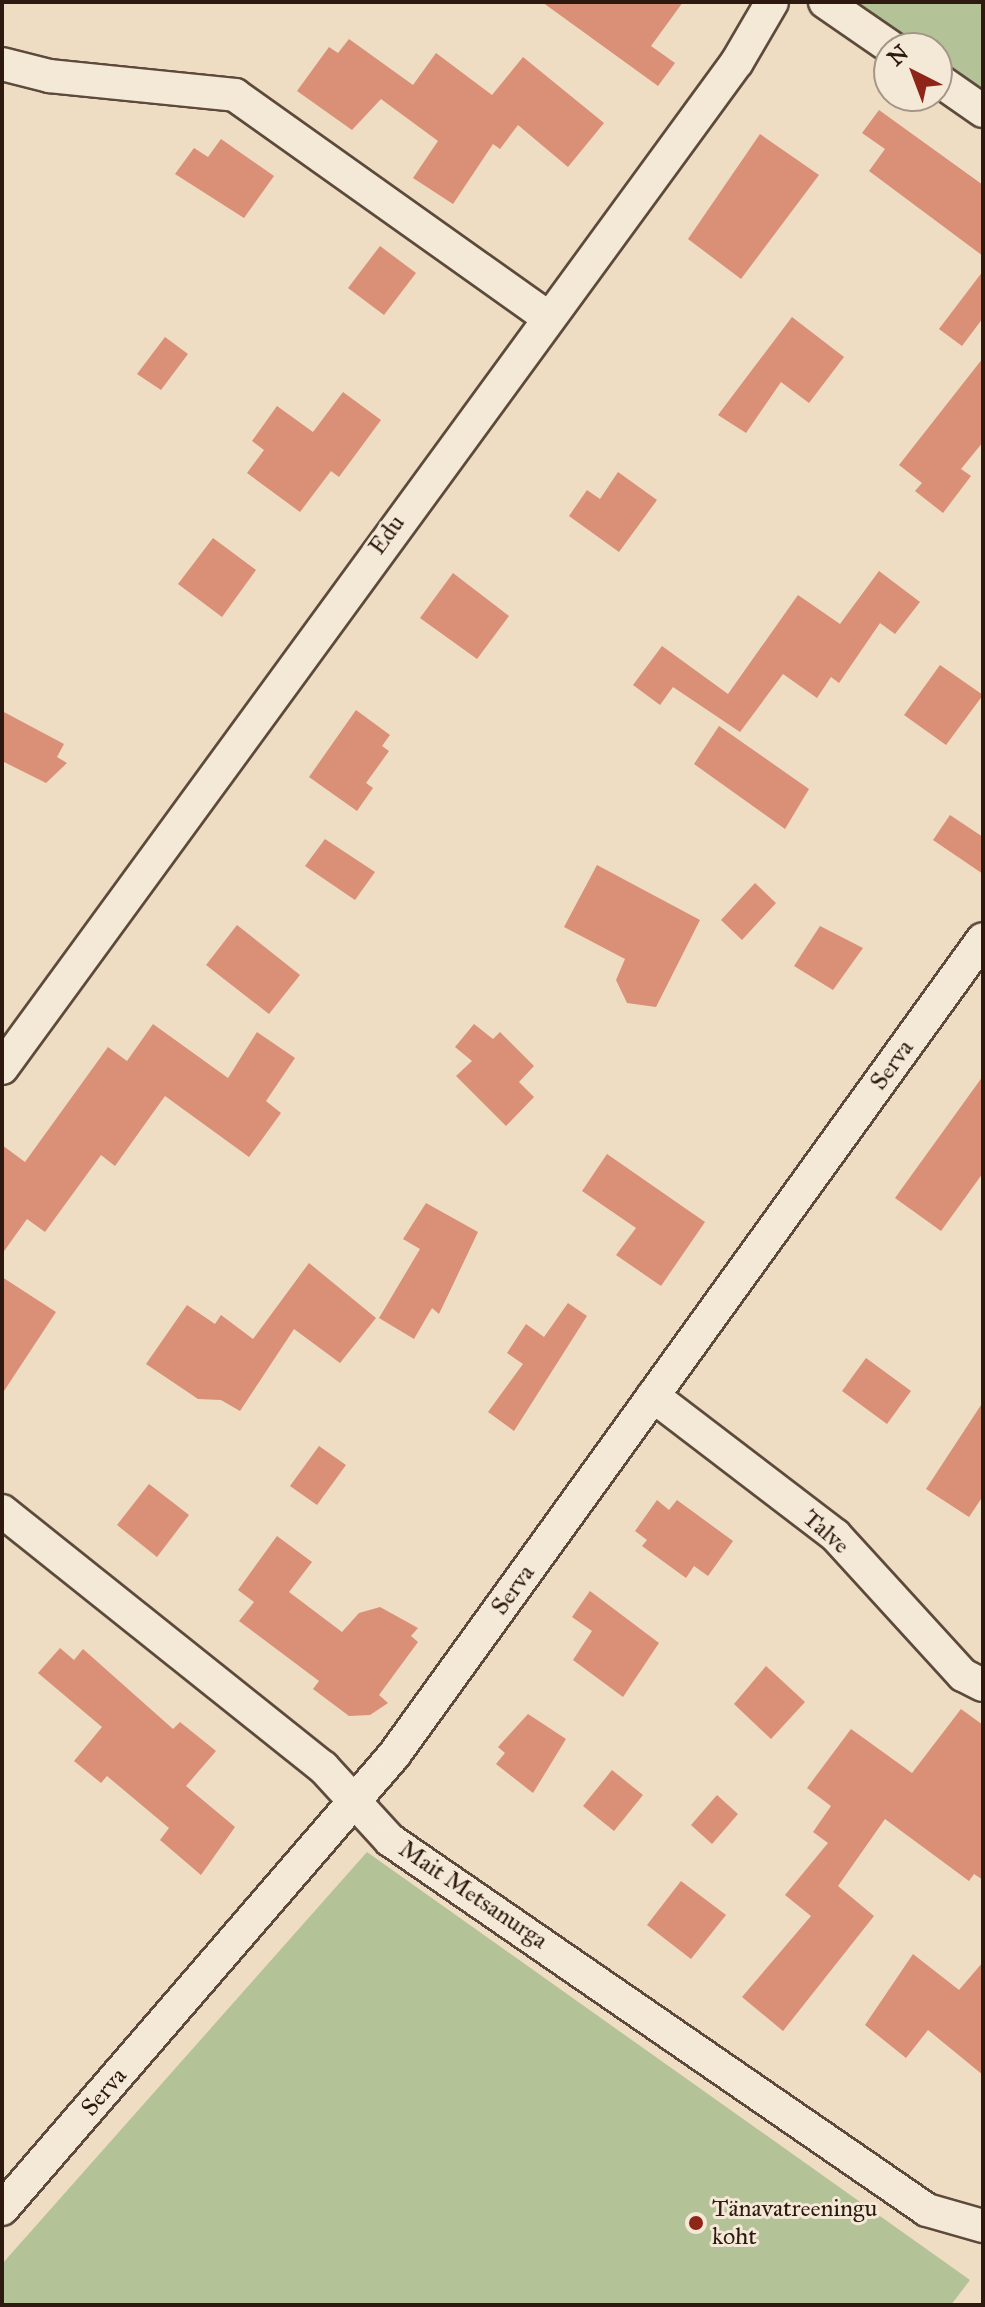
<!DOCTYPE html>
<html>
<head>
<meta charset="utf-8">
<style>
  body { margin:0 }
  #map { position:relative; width:985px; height:2307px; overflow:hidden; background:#eeddc2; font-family:"IM FELL Great Primer",serif }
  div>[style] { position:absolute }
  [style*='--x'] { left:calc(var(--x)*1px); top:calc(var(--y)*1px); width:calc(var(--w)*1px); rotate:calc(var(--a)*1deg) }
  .green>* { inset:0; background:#b4c297 }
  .building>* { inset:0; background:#da8f77 }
  .roads { filter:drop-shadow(2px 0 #5d4a3c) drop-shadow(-2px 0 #5d4a3c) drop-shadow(0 2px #5d4a3c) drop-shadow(0 -2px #5d4a3c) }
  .street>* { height:32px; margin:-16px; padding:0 16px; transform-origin:16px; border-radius:16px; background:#f4e9d7 }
  .dots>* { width:22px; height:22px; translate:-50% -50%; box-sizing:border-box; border:4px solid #f4e9d7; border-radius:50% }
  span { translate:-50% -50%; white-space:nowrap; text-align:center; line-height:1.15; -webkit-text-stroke:6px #f4e9d7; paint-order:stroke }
  .street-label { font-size:24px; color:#2d1910 }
  .poi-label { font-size:24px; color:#2d1910 }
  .left { translate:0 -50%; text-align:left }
  .frame { position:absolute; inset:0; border:4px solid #2d1910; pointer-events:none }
  .north { position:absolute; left:873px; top:32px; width:80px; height:80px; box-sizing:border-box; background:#f4e9d7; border:2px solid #a49687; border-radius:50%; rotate:318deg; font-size:22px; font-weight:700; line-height:32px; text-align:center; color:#2d1910 }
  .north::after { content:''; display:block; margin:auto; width:28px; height:36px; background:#8f2418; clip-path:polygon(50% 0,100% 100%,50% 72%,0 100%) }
</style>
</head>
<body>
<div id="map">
  <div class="green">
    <i style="clip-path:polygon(825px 2px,983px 2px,983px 111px,937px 79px,937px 48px,892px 48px)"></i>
    <i style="clip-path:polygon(367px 1852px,970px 2280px,951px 2305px,2px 2305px,2px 2264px)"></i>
  </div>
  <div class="building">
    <i style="clip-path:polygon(542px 2px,683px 2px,651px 46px,675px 63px,658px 86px)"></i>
    <i style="clip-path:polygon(349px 39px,413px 85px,436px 53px,492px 95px,523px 57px,604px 123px,568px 167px,518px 125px,500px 149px,493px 144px,453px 204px,413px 178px,438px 141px,381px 99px,352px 130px,297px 91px,329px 47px,338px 53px)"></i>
    <i style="clip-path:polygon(879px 110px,983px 185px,983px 256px,869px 171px,885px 149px,862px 133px)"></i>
    <i style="clip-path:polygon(760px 134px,819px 175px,741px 279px,688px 239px)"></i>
    <i style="clip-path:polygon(221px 139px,274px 176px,244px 218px,175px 174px,194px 148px,208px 157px)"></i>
    <i style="clip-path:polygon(380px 246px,416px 273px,384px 315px,348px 288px)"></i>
    <i style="clip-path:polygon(983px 271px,983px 318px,962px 346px,939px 329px)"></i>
    <i style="clip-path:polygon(792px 317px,844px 357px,809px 403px,781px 382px,746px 433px,718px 415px)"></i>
    <i style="clip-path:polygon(165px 337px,188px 354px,161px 390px,137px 374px)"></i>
    <i style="clip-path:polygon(983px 358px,983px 442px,961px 469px,971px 476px,943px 513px,915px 491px,922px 483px,899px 465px)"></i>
    <i style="clip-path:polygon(343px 392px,381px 420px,339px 477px,331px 471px,300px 512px,247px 473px,264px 450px,252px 441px,277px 406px,313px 432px)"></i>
    <i style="clip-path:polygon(618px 472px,657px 500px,619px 552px,569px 516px,587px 490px,600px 499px)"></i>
    <i style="clip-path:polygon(213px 538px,256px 570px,222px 617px,178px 584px)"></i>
    <i style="clip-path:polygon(879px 571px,920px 602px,895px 634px,880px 623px,839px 683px,831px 677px,817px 698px,783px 674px,740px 732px,673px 687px,660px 705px,633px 685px,662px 646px,728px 694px,798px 595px,840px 624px)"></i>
    <i style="clip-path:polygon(453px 573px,509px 616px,477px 659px,420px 618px)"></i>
    <i style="clip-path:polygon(940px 665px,983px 695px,946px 745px,904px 715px)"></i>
    <i style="clip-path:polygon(356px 710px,390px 735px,382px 746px,389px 751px,366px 783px,373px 788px,357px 811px,309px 777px)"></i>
    <i style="clip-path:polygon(2px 711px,64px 744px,57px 757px,67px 763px,46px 783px,2px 761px)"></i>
    <i style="clip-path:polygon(719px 726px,809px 789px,785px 829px,694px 764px)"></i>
    <i style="clip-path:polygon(950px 815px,983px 837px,983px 874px,933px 840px)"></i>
    <i style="clip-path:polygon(325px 839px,375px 872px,355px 900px,305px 866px)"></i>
    <i style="clip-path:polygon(597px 865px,700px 920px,656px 1007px,627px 1003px,616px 980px,625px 959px,564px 927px)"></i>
    <i style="clip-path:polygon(755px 883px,776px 903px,742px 940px,721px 920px)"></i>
    <i style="clip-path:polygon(237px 925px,300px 975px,269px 1014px,206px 965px)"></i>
    <i style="clip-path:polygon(820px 926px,863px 948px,833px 990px,794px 966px)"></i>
    <i style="clip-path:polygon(153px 1024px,228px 1078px,257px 1032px,295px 1058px,266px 1101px,281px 1113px,249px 1157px,165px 1096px,115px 1166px,101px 1155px,45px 1232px,27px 1219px,2px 1254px,2px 1145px,25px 1162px,108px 1047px,127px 1061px)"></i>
    <i style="clip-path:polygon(474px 1024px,493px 1039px,500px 1032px,534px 1066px,519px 1082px,534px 1097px,506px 1126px,456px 1076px,472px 1061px,455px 1047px)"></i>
    <i style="clip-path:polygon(983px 1076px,983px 1173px,941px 1231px,895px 1198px)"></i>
    <i style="clip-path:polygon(607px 1154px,705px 1222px,661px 1286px,616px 1255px,636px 1228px,582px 1191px)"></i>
    <i style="clip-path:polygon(426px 1203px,478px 1232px,439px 1314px,432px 1308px,414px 1339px,379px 1318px,420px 1249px,403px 1239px)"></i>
    <i style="clip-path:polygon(309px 1263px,376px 1318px,340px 1363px,294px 1329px,240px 1411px,221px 1400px,198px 1399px,146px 1364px,187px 1305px,215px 1324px,221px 1315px,253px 1339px)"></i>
    <i style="clip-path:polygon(2px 1277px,56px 1312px,2px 1394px)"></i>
    <i style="clip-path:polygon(568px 1303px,587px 1316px,514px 1431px,488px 1412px,523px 1364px,507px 1353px,526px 1324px,544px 1337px)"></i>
    <i style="clip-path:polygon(866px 1358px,911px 1391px,887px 1424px,842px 1391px)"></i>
    <i style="clip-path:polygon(983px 1402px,983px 1496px,969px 1517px,926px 1489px)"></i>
    <i style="clip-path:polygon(319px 1446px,346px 1465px,317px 1505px,290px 1486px)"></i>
    <i style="clip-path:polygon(149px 1484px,189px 1515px,157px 1557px,117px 1525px)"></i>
    <i style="clip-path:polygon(657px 1500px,669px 1510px,677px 1500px,733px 1541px,708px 1576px,694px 1566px,686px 1578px,642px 1546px,647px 1540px,635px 1531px)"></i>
    <i style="clip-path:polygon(277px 1536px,312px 1562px,289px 1592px,342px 1632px,359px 1613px,380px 1607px,418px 1628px,411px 1636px,418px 1642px,379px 1695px,388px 1703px,370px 1715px,349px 1716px,313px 1689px,319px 1681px,239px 1621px,254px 1602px,238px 1590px)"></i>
    <i style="clip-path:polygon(590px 1591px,659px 1643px,623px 1697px,573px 1660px,592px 1631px,572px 1617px)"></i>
    <i style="clip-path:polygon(60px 1648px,74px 1660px,83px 1649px,173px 1729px,180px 1722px,216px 1751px,186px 1786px,235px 1827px,201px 1875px,160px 1840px,169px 1828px,107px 1776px,101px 1783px,74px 1761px,102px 1727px,38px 1673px)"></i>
    <i style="clip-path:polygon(766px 1666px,805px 1702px,771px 1739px,734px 1704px)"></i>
    <i style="clip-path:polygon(961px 1709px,983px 1725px,983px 1880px,974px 1874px,969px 1881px,885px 1819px,838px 1886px,874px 1916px,783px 2031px,742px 1997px,811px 1916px,785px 1895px,828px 1843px,813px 1832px,831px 1806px,807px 1788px,851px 1729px,912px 1773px)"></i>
    <i style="clip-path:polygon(528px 1714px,566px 1739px,533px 1793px,496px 1764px,505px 1753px,498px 1747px)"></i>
    <i style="clip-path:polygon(612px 1770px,643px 1795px,614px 1831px,583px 1806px)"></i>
    <i style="clip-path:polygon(717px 1795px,738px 1814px,712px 1844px,691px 1825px)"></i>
    <i style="clip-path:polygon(681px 1881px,726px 1915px,691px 1959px,647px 1925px)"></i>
    <i style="clip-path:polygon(913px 1954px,959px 1990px,983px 1962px,983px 2075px,928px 2030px,906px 2058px,865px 2025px)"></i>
  </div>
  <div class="roads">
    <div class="street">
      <i style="--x:825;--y:2;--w:81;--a:34.5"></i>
      <i style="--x:2;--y:64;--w:49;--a:14.3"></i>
      <i style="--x:49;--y:76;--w:187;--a:5.8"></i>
      <i style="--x:235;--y:95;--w:383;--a:35.4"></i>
      <i style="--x:937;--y:79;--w:56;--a:34.8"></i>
      <i style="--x:2;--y:1068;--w:1246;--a:-53.85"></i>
      <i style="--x:737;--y:62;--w:69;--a:-59.7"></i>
      <i style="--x:653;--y:1396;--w:229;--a:37.4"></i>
      <i style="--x:835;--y:1535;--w:190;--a:47.6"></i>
      <i style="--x:963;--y:1675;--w:22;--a:27"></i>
      <i style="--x:2;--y:1511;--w:411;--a:38.6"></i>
      <i style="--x:323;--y:1767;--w:99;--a:47.5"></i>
      <i style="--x:390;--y:1840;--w:652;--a:34.57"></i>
      <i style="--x:927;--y:2210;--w:58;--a:15.9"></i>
      <i style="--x:2;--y:2209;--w:600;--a:-49.19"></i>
      <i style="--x:394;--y:1755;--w:1006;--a:-54.18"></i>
    </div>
  </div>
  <div class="dots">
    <i style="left:696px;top:2223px;background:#8f2418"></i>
  </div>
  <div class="street-label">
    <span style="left:387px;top:535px;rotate:-54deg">Edu</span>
    <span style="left:892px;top:1065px;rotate:-54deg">Serva</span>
    <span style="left:826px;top:1532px;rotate:41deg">Talve</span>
    <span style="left:513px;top:1590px;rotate:-54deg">Serva</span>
    <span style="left:473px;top:1895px;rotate:34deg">Mait Metsanurga</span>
    <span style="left:104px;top:2092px;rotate:-49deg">Serva</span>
  </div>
  <div class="poi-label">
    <span class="left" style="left:712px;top:2223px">Tänavatreeningu<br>koht</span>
  </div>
  <div class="frame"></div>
  <div class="north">N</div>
</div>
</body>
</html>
